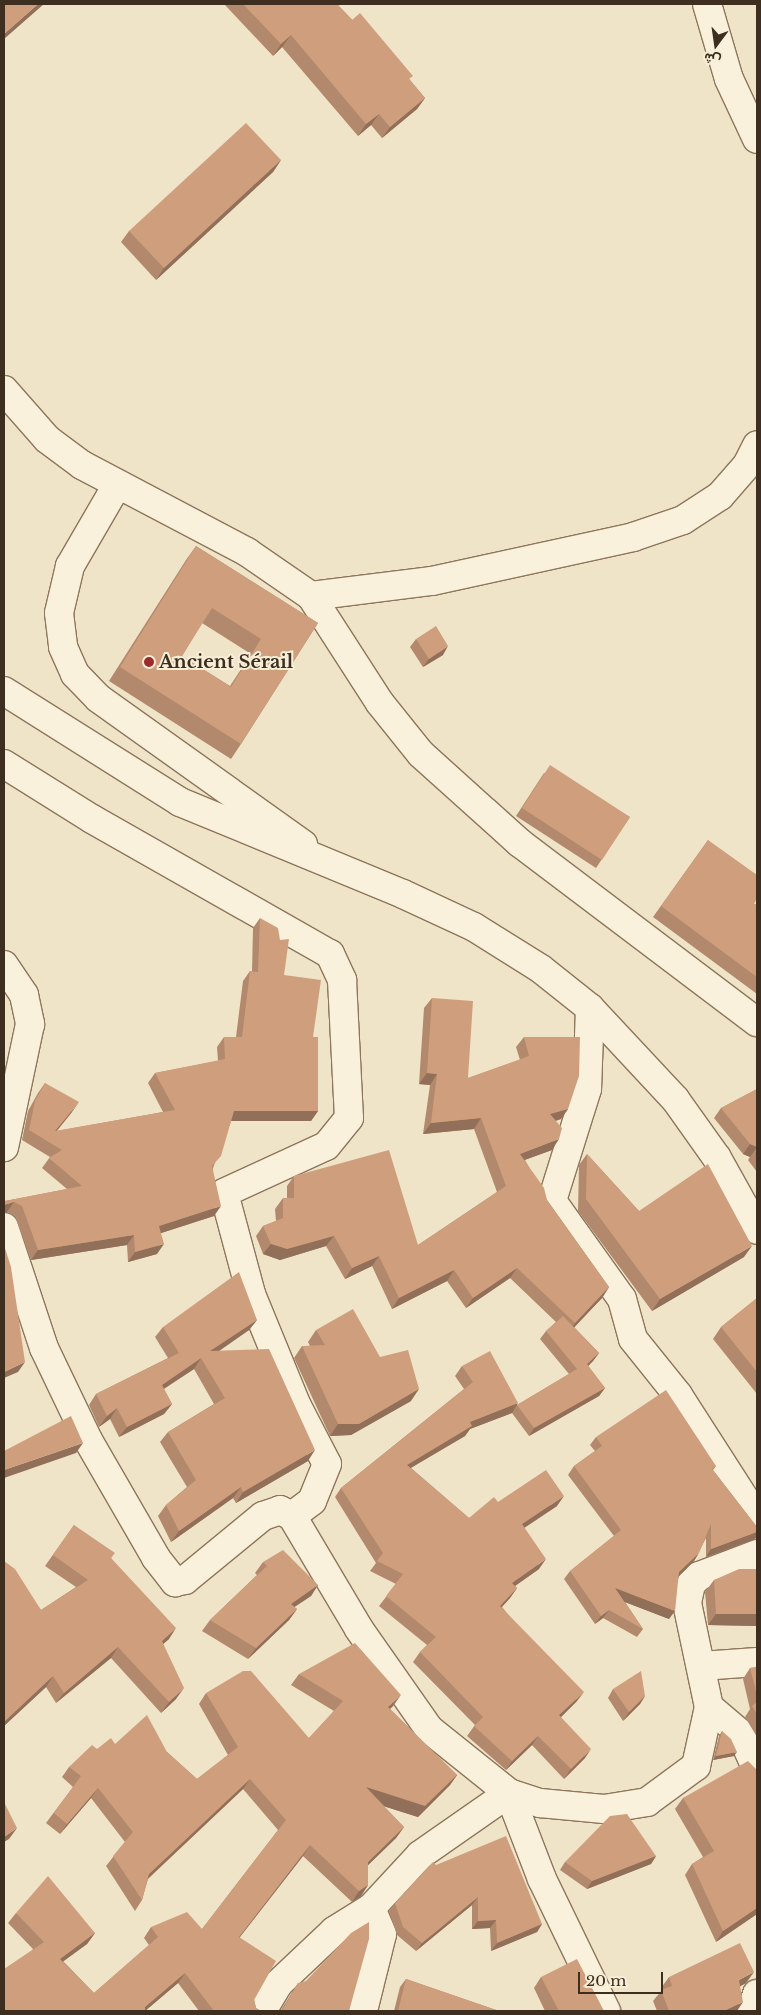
<!DOCTYPE html>
<html>
<head>
<meta charset="utf-8">
<style>
  body { margin:0 }
  #map { position:relative; width:761px; height:2015px; overflow:hidden; background:#f0e4c8; font-family:"Libre Baskerville",Vazirmatn,serif }
  div>[style] { position:absolute }
  [style*='--x'] { left:calc(var(--x)*1px); top:calc(var(--y)*1px); width:calc(var(--w)*1px); rotate:calc(var(--a)*1deg) }
  .roads { filter:drop-shadow(1px 0 #8d765c) drop-shadow(-1px 0 #8d765c) drop-shadow(0 1px #8d765c) drop-shadow(0 -1px #8d765c) }
  .minor>* { height:28px; margin:-14px; padding:0 14px; transform-origin:14px; border-radius:14px; background:#faf1dc }
  .wall>* { inset:0; background:#b2896c }
  .shaded-wall>* { inset:0; background:#916f58 }
  .building>* { inset:0; background:#cf9f7d }
  .dots>* { width:14px; height:14px; translate:-50% -50%; box-sizing:border-box; border:2px solid #f7eed8; border-radius:50% }
  span { translate:-50% -50%; white-space:nowrap; text-align:center; line-height:1.15; -webkit-text-stroke:4px #f7eed8; paint-order:stroke }
  .poi-label { font-size:18px; color:#3d2e20; font-weight:700 }
  .left { translate:0 -50%; text-align:left }
  .frame { position:absolute; inset:0; border:5px solid #3d2e20; pointer-events:none }
  .north { position:absolute; left:691px; top:20px; width:50px; height:50px; -webkit-text-stroke:4px #f7eed8; paint-order:stroke; rotate:194deg; font-size:14px; font-weight:700; line-height:20px; text-align:center; color:#3d2e20 }
  .north::after { content:''; display:block; margin:auto; width:18px; height:22px; background:#3d2e20; clip-path:polygon(50% 0,100% 100%,50% 72%,0 100%) }
  .scale { position:absolute; left:578px; top:1972px; width:85px; height:22px; box-sizing:border-box; border:2px solid #3d2e20; border-top:0; padding-left:6px; font-size:15px; line-height:18px; white-space:nowrap; color:#3d2e20; -webkit-text-stroke:4px #f7eed8; paint-order:stroke }
</style>
</head>
<body>
<div id="map">
  <div class="roads">
    <div class="minor">
      <i style="--x:707;--y:4;--w:78;--a:73.7"></i>
      <i style="--x:729;--y:79;--w:66;--a:65"></i>
      <i style="--x:4;--y:390;--w:65;--a:48.7"></i>
      <i style="--x:47;--y:439;--w:44;--a:36.6"></i>
      <i style="--x:82;--y:465;--w:187;--a:27.8"></i>
      <i style="--x:247;--y:552;--w:78;--a:34.5"></i>
      <i style="--x:311;--y:596;--w:127;--a:57.2"></i>
      <i style="--x:380;--y:703;--w:65;--a:51.2"></i>
      <i style="--x:421;--y:754;--w:133;--a:42"></i>
      <i style="--x:520;--y:843;--w:297;--a:37.1"></i>
      <i style="--x:117;--y:485;--w:94;--a:120.1"></i>
      <i style="--x:70;--y:566;--w:48;--a:103.2"></i>
      <i style="--x:59;--y:613;--w:34;--a:83"></i>
      <i style="--x:63;--y:647;--w:30;--a:66"></i>
      <i style="--x:75;--y:674;--w:33;--a:46"></i>
      <i style="--x:98;--y:698;--w:252;--a:35.5"></i>
      <i style="--x:311;--y:596;--w:122;--a:-7.1"></i>
      <i style="--x:432;--y:581;--w:206;--a:-12.3"></i>
      <i style="--x:633;--y:537;--w:53;--a:-18.8"></i>
      <i style="--x:683;--y:520;--w:44;--a:-33"></i>
      <i style="--x:720;--y:496;--w:41;--a:-48.9"></i>
      <i style="--x:747;--y:465;--w:22;--a:-63"></i>
      <i style="--x:4;--y:691;--w:208;--a:32.2"></i>
      <i style="--x:180;--y:802;--w:241;--a:22.4"></i>
      <i style="--x:403;--y:894;--w:78;--a:24.9"></i>
      <i style="--x:474;--y:927;--w:79;--a:32.1"></i>
      <i style="--x:541;--y:969;--w:63;--a:38.5"></i>
      <i style="--x:590;--y:1008;--w:125;--a:47"></i>
      <i style="--x:675;--y:1099;--w:72;--a:54.6"></i>
      <i style="--x:717;--y:1158;--w:82;--a:60.9"></i>
      <i style="--x:4;--y:764;--w:104;--a:32"></i>
      <i style="--x:92;--y:819;--w:274;--a:29.6"></i>
      <i style="--x:330;--y:954;--w:29;--a:65"></i>
      <i style="--x:342;--y:980;--w:138;--a:87.1"></i>
      <i style="--x:349;--y:1118;--w:36;--a:129"></i>
      <i style="--x:326;--y:1146;--w:112;--a:155.3"></i>
      <i style="--x:224;--y:1193;--w:105;--a:75"></i>
      <i style="--x:251;--y:1294;--w:121;--a:67.7"></i>
      <i style="--x:297;--y:1406;--w:65;--a:62.7"></i>
      <i style="--x:327;--y:1464;--w:40;--a:112"></i>
      <i style="--x:312;--y:1501;--w:25;--a:143"></i>
      <i style="--x:4;--y:965;--w:36;--a:56"></i>
      <i style="--x:24;--y:995;--w:30;--a:78"></i>
      <i style="--x:30;--y:1024;--w:126;--a:101.9"></i>
      <i style="--x:590;--y:1008;--w:81;--a:92.1"></i>
      <i style="--x:587;--y:1089;--w:117;--a:107.4"></i>
      <i style="--x:552;--y:1201;--w:120;--a:54.5"></i>
      <i style="--x:622;--y:1299;--w:41;--a:74.6"></i>
      <i style="--x:633;--y:1339;--w:72;--a:51.2"></i>
      <i style="--x:678;--y:1395;--w:146;--a:57.3"></i>
      <i style="--x:4;--y:1227;--w:127;--a:71.7"></i>
      <i style="--x:44;--y:1348;--w:102;--a:64.4"></i>
      <i style="--x:88;--y:1440;--w:136;--a:60"></i>
      <i style="--x:156;--y:1558;--w:31;--a:52"></i>
      <i style="--x:175;--y:1582;--w:10;--a:-11"></i>
      <i style="--x:185;--y:1580;--w:101;--a:-39.4"></i>
      <i style="--x:263;--y:1516;--w:18;--a:-19"></i>
      <i style="--x:280;--y:1510;--w:13;--a:27"></i>
      <i style="--x:292;--y:1516;--w:131;--a:59.3"></i>
      <i style="--x:359;--y:1629;--w:122;--a:55"></i>
      <i style="--x:429;--y:1729;--w:102;--a:38.7"></i>
      <i style="--x:509;--y:1793;--w:92;--a:69"></i>
      <i style="--x:542;--y:1879;--w:147;--a:64.1"></i>
      <i style="--x:757;--y:1554;--w:62;--a:159.2"></i>
      <i style="--x:699;--y:1576;--w:11;--a:135"></i>
      <i style="--x:691;--y:1584;--w:19;--a:102"></i>
      <i style="--x:687;--y:1603;--w:106;--a:78.1"></i>
      <i style="--x:709;--y:1707;--w:42;--a:40.2"></i>
      <i style="--x:741;--y:1734;--w:39;--a:66"></i>
      <i style="--x:701;--y:1666;--w:56;--a:-4.1"></i>
      <i style="--x:262;--y:2011;--w:31;--a:-59"></i>
      <i style="--x:278;--y:1984;--w:77;--a:-43.4"></i>
      <i style="--x:334;--y:1931;--w:44;--a:-31.9"></i>
      <i style="--x:363;--y:2011;--w:79;--a:-76.1"></i>
      <i style="--x:382;--y:1934;--w:28;--a:-113"></i>
      <i style="--x:371;--y:1908;--w:72;--a:-47.2"></i>
      <i style="--x:420;--y:1855;--w:108;--a:-34.9"></i>
      <i style="--x:509;--y:1793;--w:33;--a:18"></i>
      <i style="--x:540;--y:1803;--w:64;--a:5.4"></i>
      <i style="--x:604;--y:1809;--w:44;--a:-9.2"></i>
      <i style="--x:647;--y:1802;--w:61;--a:-36.3"></i>
      <i style="--x:696;--y:1766;--w:60;--a:-77.6"></i>
      <i style="--x:751;--y:2011;--w:18;--a:-71"></i>
    </div>
  </div>
  <div class="wall">
    <i style="clip-path:polygon(224px 4px,337px 4px,410px 80px,425px 98px,417px 109px,382px 138px,371px 125px,358px 136px,282px 47px,273px 56px)"></i>
    <i style="clip-path:polygon(281px 160px,273px 172px,156px 280px,121px 242px,129px 231px)"></i>
    <i style="clip-path:polygon(evenodd,196px 546px,318px 623px,241px 744px,231px 759px,109px 681px,186px 560px,196px 546px,202px 623px,251px 654px,230px 686px,182px 656px,202px 623px)"></i>
    <i style="clip-path:polygon(416px 639px,443px 655px,423px 667px,410px 647px)"></i>
    <i style="clip-path:polygon(544px 773px,630px 817px,596px 868px,516px 816px)"></i>
    <i style="clip-path:polygon(708px 840px,754px 904px,757px 905px,757px 994px,653px 917px)"></i>
    <i style="clip-path:polygon(260px 918px,284px 975px,313px 1037px,318px 1111px,311px 1121px,231px 1121px,213px 1168px,214px 1216px,161px 1233px,157px 1254px,128px 1262px,127px 1245px,31px 1260px,15px 1216px,7px 1212px,4px 1213px,4px 1189px,5px 1201px,67px 1189px,42px 1168px,50px 1157px,22px 1140px,28px 1111px,38px 1093px,45px 1083px,72px 1112px,57px 1131px,163px 1112px,148px 1083px,155px 1073px,218px 1061px,217px 1047px,224px 1037px,236px 1037px,243px 981px,250px 971px,252px 971px,253px 928px)"></i>
    <i style="clip-path:polygon(432px 998px,468px 1078px,520px 1060px,516px 1047px,524px 1037px,568px 1109px,561px 1119px,556px 1121px,552px 1150px,525px 1160px,547px 1200px,609px 1287px,602px 1298px,574px 1327px,599px 1353px,593px 1361px,588px 1366px,605px 1388px,599px 1396px,529px 1436px,512px 1413px,470px 1429px,465px 1436px,411px 1468px,469px 1518px,498px 1502px,557px 1506px,524px 1528px,539px 1569px,515px 1586px,517px 1588px,510px 1598px,502px 1607px,577px 1701px,561px 1717px,585px 1758px,564px 1779px,532px 1745px,506px 1770px,467px 1736px,475px 1725px,413px 1662px,420px 1652px,427px 1645px,379px 1606px,396px 1584px,370px 1571px,376px 1563px,335px 1497px,341px 1488px,464px 1389px,455px 1376px,462px 1366px,517px 1405px,569px 1374px,540px 1339px,546px 1331px,556px 1322px,510px 1278px,466px 1308px,447px 1281px,392px 1309px,372px 1266px,345px 1279px,326px 1246px,280px 1260px,263px 1254px,256px 1236px,263px 1226px,276px 1221px,275px 1209px,283px 1198px,287px 1198px,287px 1186px,294px 1176px,418px 1245px,497px 1192px,474px 1129px,423px 1134px,430px 1085px,419px 1084px,424px 1008px)"></i>
    <i style="clip-path:polygon(757px 1089px,757px 1172px,748px 1160px,750px 1157px,743px 1154px,714px 1118px,721px 1108px)"></i>
    <i style="clip-path:polygon(587px 1154px,639px 1211px,744px 1257px,652px 1311px,578px 1211px,579px 1165px)"></i>
    <i style="clip-path:polygon(757px 1298px,757px 1394px,713px 1339px,721px 1327px)"></i>
    <i style="clip-path:polygon(257px 1320px,249px 1330px,219px 1351px,308px 1461px,236px 1503px,233px 1498px,171px 1542px,158px 1516px,166px 1505px,187px 1487px,160px 1442px,168px 1432px,214px 1404px,194px 1369px,164px 1389px,172px 1404px,164px 1414px,119px 1437px,110px 1419px,99px 1427px,89px 1405px,96px 1394px,168px 1358px,155px 1337px,163px 1327px)"></i>
    <i style="clip-path:polygon(316px 1330px,380px 1357px,411px 1401px,351px 1435px,330px 1436px,294px 1358px,302px 1346px,310px 1346px,308px 1342px)"></i>
    <i style="clip-path:polygon(596px 1437px,716px 1466px,713px 1470px,757px 1527px,757px 1536px,755px 1539px,706px 1557px,706px 1538px,694px 1561px,679px 1575px,669px 1619px,625px 1602px,643px 1629px,637px 1637px,603px 1618px,595px 1624px,564px 1579px,570px 1571px,614px 1536px,568px 1475px,574px 1466px,595px 1451px,590px 1445px)"></i>
    <i style="clip-path:polygon(74px 1525px,111px 1558px,169px 1639px,163px 1644px,176px 1699px,161px 1713px,111px 1658px,56px 1703px,46px 1687px,4px 1726px,4px 1561px,41px 1610px,76px 1587px,45px 1566px)"></i>
    <i style="clip-path:polygon(263px 1562px,318px 1585px,311px 1596px,294px 1607px,297px 1609px,289px 1620px,248px 1659px,202px 1631px,210px 1620px,257px 1575px,255px 1573px)"></i>
    <i style="clip-path:polygon(757px 1569px,757px 1626px,708px 1625px,705px 1592px,714px 1580px)"></i>
    <i style="clip-path:polygon(757px 1667px,757px 1737px,745px 1717px,750px 1709px,743px 1679px,750px 1668px)"></i>
    <i style="clip-path:polygon(299px 1674px,393px 1706px,390px 1709px,457px 1775px,450px 1785px,418px 1817px,383px 1806px,404px 1827px,396px 1838px,368px 1865px,368px 1885px,361px 1896px,352px 1902px,303px 1856px,240px 1937px,256px 2008px,261px 2011px,199px 2011px,178px 1983px,145px 2011px,4px 2011px,33px 1949px,8px 1923px,16px 1913px,95px 1933px,87px 1944px,63px 1961px,94px 1993px,149px 1945px,144px 1938px,151px 1927px,202px 1929px,278px 1830px,243px 1789px,148px 1879px,142px 1900px,135px 1911px,106px 1866px,125px 1842px,91px 1798px,60px 1834px,46px 1823px,73px 1787px,62px 1777px,69px 1767px,97px 1749px,115px 1744px,167px 1752px,197px 1779px,228px 1755px,199px 1704px,206px 1693px,309px 1738px,334px 1711px,291px 1685px)"></i>
    <i style="clip-path:polygon(613px 1689px,645px 1696px,640px 1704px,623px 1721px,608px 1698px)"></i>
    <i style="clip-path:polygon(722px 1731px,734px 1756px,713px 1760px,719px 1736px)"></i>
    <i style="clip-path:polygon(757px 1770px,757px 1914px,716px 1942px,685px 1875px,692px 1864px,703px 1857px,675px 1809px,683px 1798px)"></i>
    <i style="clip-path:polygon(656px 1856px,651px 1864px,587px 1889px,560px 1870px,565px 1862px)"></i>
    <i style="clip-path:polygon(436px 1865px,542px 1924px,537px 1932px,491px 1951px,490px 1928px,472px 1929px,472px 1905px,416px 1951px,397px 1935px,389px 1911px,395px 1903px)"></i>
    <i style="clip-path:polygon(541px 1977px,604px 2011px,545px 2011px,534px 1988px)"></i>
    <i style="clip-path:polygon(669px 1977px,746px 1983px,740px 1986px,737px 2011px,657px 2011px,653px 2001px,662px 1990px,661px 1988px)"></i>
    <i style="clip-path:polygon(406px 1979px,499px 2011px,394px 2011px,400px 1987px)"></i>
    <i style="clip-path:polygon(298px 1983px,349px 2011px,281px 2010px)"></i>
  </div>
  <div class="shaded-wall">
    <i style="clip-path:polygon(38px 4px,44px 4px,4px 39px,4px 34px)"></i>
    <i style="clip-path:polygon(291px 35px,282px 47px,273px 56px,281px 44px)"></i>
    <i style="clip-path:polygon(425px 98px,417px 109px,382px 138px,390px 127px)"></i>
    <i style="clip-path:polygon(379px 114px,371px 125px,358px 136px,366px 124px)"></i>
    <i style="clip-path:polygon(281px 160px,273px 172px,156px 280px,164px 268px)"></i>
    <i style="clip-path:polygon(448px 646px,443px 655px,423px 667px,429px 659px)"></i>
    <i style="clip-path:polygon(427px 1073px,437px 1074px,430px 1085px,419px 1084px)"></i>
    <i style="clip-path:polygon(79px 1102px,72px 1112px,48px 1141px,55px 1131px)"></i>
    <i style="clip-path:polygon(568px 1109px,561px 1119px,542px 1124px,550px 1114px)"></i>
    <i style="clip-path:polygon(234px 1111px,318px 1111px,311px 1121px,227px 1121px)"></i>
    <i style="clip-path:polygon(481px 1118px,474px 1129px,423px 1134px,431px 1123px)"></i>
    <i style="clip-path:polygon(559px 1139px,552px 1150px,513px 1164px,520px 1154px)"></i>
    <i style="clip-path:polygon(750px 1144px,757px 1147px,750px 1157px,743px 1154px)"></i>
    <i style="clip-path:polygon(14px 1202px,7px 1212px,4px 1213px,4px 1205px)"></i>
    <i style="clip-path:polygon(221px 1206px,214px 1216px,152px 1236px,159px 1226px)"></i>
    <i style="clip-path:polygon(134px 1235px,127px 1245px,31px 1260px,38px 1250px)"></i>
    <i style="clip-path:polygon(334px 1236px,326px 1246px,280px 1260px,263px 1254px,271px 1244px)"></i>
    <i style="clip-path:polygon(164px 1244px,157px 1254px,128px 1262px,135px 1252px)"></i>
    <i style="clip-path:polygon(752px 1246px,744px 1257px,652px 1311px,660px 1299px)"></i>
    <i style="clip-path:polygon(379px 1256px,372px 1266px,345px 1279px,352px 1268px)"></i>
    <i style="clip-path:polygon(517px 1268px,510px 1278px,466px 1308px,473px 1298px)"></i>
    <i style="clip-path:polygon(454px 1270px,447px 1281px,392px 1309px,399px 1298px)"></i>
    <i style="clip-path:polygon(609px 1287px,602px 1298px,568px 1334px,575px 1323px)"></i>
    <i style="clip-path:polygon(257px 1320px,249px 1330px,203px 1362px,210px 1351px)"></i>
    <i style="clip-path:polygon(599px 1353px,593px 1361px,582px 1372px,587px 1364px)"></i>
    <i style="clip-path:polygon(201px 1358px,194px 1369px,154px 1395px,162px 1385px)"></i>
    <i style="clip-path:polygon(25px 1362px,18px 1372px,4px 1378px,4px 1372px)"></i>
    <i style="clip-path:polygon(605px 1388px,599px 1396px,529px 1436px,534px 1428px)"></i>
    <i style="clip-path:polygon(419px 1389px,411px 1401px,351px 1435px,330px 1436px,338px 1424px)"></i>
    <i style="clip-path:polygon(518px 1403px,512px 1413px,470px 1429px,465px 1436px,400px 1474px,407px 1465px,470px 1422px)"></i>
    <i style="clip-path:polygon(172px 1404px,164px 1414px,119px 1437px,127px 1427px)"></i>
    <i style="clip-path:polygon(117px 1408px,110px 1419px,99px 1427px,107px 1416px)"></i>
    <i style="clip-path:polygon(83px 1443px,76px 1453px,4px 1478px,4px 1470px)"></i>
    <i style="clip-path:polygon(315px 1450px,308px 1461px,236px 1503px,243px 1492px)"></i>
    <i style="clip-path:polygon(241px 1487px,233px 1498px,171px 1542px,179px 1531px)"></i>
    <i style="clip-path:polygon(564px 1496px,557px 1506px,515px 1534px,522px 1524px)"></i>
    <i style="clip-path:polygon(757px 1532px,757px 1536px,755px 1539px,706px 1557px,711px 1549px)"></i>
    <i style="clip-path:polygon(699px 1553px,694px 1561px,674px 1581px,679px 1572px)"></i>
    <i style="clip-path:polygon(546px 1559px,539px 1569px,505px 1593px,512px 1583px)"></i>
    <i style="clip-path:polygon(318px 1585px,311px 1596px,284px 1614px,291px 1604px)"></i>
    <i style="clip-path:polygon(517px 1588px,510px 1598px,493px 1616px,500px 1606px)"></i>
    <i style="clip-path:polygon(615px 1588px,675px 1611px,669px 1619px,609px 1596px)"></i>
    <i style="clip-path:polygon(297px 1609px,289px 1620px,248px 1659px,256px 1648px)"></i>
    <i style="clip-path:polygon(609px 1610px,603px 1618px,595px 1624px,601px 1616px)"></i>
    <i style="clip-path:polygon(716px 1614px,757px 1614px,757px 1626px,708px 1625px)"></i>
    <i style="clip-path:polygon(176px 1628px,169px 1639px,154px 1652px,162px 1641px)"></i>
    <i style="clip-path:polygon(118px 1647px,111px 1658px,56px 1703px,64px 1693px)"></i>
    <i style="clip-path:polygon(53px 1676px,46px 1687px,4px 1726px,4px 1722px)"></i>
    <i style="clip-path:polygon(184px 1688px,176px 1699px,161px 1713px,169px 1702px)"></i>
    <i style="clip-path:polygon(584px 1692px,577px 1701px,553px 1725px,559px 1715px)"></i>
    <i style="clip-path:polygon(401px 1695px,393px 1706px,381px 1717px,388px 1707px)"></i>
    <i style="clip-path:polygon(645px 1696px,640px 1704px,623px 1721px,629px 1712px)"></i>
    <i style="clip-path:polygon(538px 1736px,532px 1745px,506px 1770px,512px 1761px)"></i>
    <i style="clip-path:polygon(591px 1749px,585px 1758px,564px 1779px,571px 1769px)"></i>
    <i style="clip-path:polygon(737px 1752px,734px 1756px,713px 1760px,716px 1756px)"></i>
    <i style="clip-path:polygon(457px 1775px,450px 1785px,418px 1817px,358px 1798px,366px 1787px)"></i>
    <i style="clip-path:polygon(250px 1779px,243px 1789px,142px 1884px,149px 1874px)"></i>
    <i style="clip-path:polygon(98px 1788px,91px 1798px,60px 1834px,67px 1824px)"></i>
    <i style="clip-path:polygon(404px 1827px,396px 1838px,360px 1873px,368px 1862px)"></i>
    <i style="clip-path:polygon(17px 1828px,9px 1839px,4px 1842px,4px 1837px)"></i>
    <i style="clip-path:polygon(310px 1845px,303px 1856px,232px 1947px,239px 1937px)"></i>
    <i style="clip-path:polygon(656px 1856px,651px 1864px,587px 1889px,592px 1881px)"></i>
    <i style="clip-path:polygon(368px 1885px,361px 1896px,352px 1902px,359px 1891px)"></i>
    <i style="clip-path:polygon(478px 1897px,472px 1905px,416px 1951px,422px 1943px)"></i>
    <i style="clip-path:polygon(757px 1908px,757px 1914px,716px 1942px,723px 1931px)"></i>
    <i style="clip-path:polygon(496px 1920px,490px 1928px,472px 1929px,478px 1921px)"></i>
    <i style="clip-path:polygon(542px 1924px,537px 1932px,491px 1951px,497px 1943px)"></i>
    <i style="clip-path:polygon(95px 1933px,87px 1944px,53px 1969px,60px 1959px)"></i>
    <i style="clip-path:polygon(754px 1972px,746px 1983px,732px 1991px,739px 1980px)"></i>
    <i style="clip-path:polygon(185px 1973px,178px 1983px,145px 2011px,145px 2007px)"></i>
    <i style="clip-path:polygon(743px 2002px,737px 2011px,724px 2011px)"></i>
  </div>
  <div class="building">
    <i style="clip-path:polygon(4px 4px,38px 4px,4px 34px)"></i>
    <i style="clip-path:polygon(243px 4px,337px 4px,352px 20px,360px 13px,413px 76px,409px 79px,425px 98px,390px 127px,379px 114px,366px 124px,291px 35px,281px 44px)"></i>
    <i style="clip-path:polygon(246px 123px,281px 160px,164px 268px,129px 231px)"></i>
    <i style="clip-path:polygon(evenodd,196px 546px,318px 623px,241px 744px,120px 667px,196px 546px,212px 608px,261px 639px,231px 687px,182px 656px,212px 608px)"></i>
    <i style="clip-path:polygon(436px 626px,448px 646px,429px 659px,416px 639px)"></i>
    <i style="clip-path:polygon(550px 765px,630px 817px,602px 860px,522px 808px)"></i>
    <i style="clip-path:polygon(708px 840px,757px 875px,757px 898px,754px 904px,757px 905px,757px 977px,661px 906px)"></i>
    <i style="clip-path:polygon(260px 918px,278px 928px,280px 940px,289px 939px,284px 975px,321px 980px,313px 1037px,318px 1037px,318px 1111px,234px 1111px,221px 1156px,212px 1166px,221px 1206px,159px 1226px,164px 1244px,135px 1252px,134px 1235px,38px 1250px,22px 1206px,14px 1202px,4px 1205px,4px 1189px,5px 1201px,82px 1186px,49px 1158px,62px 1150px,29px 1130px,35px 1101px,45px 1083px,79px 1102px,55px 1131px,175px 1110px,155px 1073px,225px 1059px,224px 1037px,242px 1037px,250px 971px,258px 972px)"></i>
    <i style="clip-path:polygon(432px 998px,473px 1001px,468px 1078px,529px 1056px,524px 1037px,580px 1037px,579px 1076px,568px 1109px,550px 1114px,562px 1128px,559px 1139px,520px 1154px,544px 1188px,547px 1200px,609px 1287px,575px 1323px,517px 1268px,473px 1298px,454px 1270px,399px 1298px,379px 1256px,352px 1268px,334px 1236px,287px 1249px,271px 1244px,263px 1226px,283px 1218px,283px 1198px,294px 1198px,294px 1176px,389px 1150px,418px 1245px,506px 1186px,481px 1118px,431px 1123px,437px 1074px,427px 1073px)"></i>
    <i style="clip-path:polygon(757px 1089px,757px 1147px,750px 1144px,721px 1108px)"></i>
    <i style="clip-path:polygon(587px 1154px,639px 1211px,708px 1164px,752px 1246px,660px 1299px,586px 1199px)"></i>
    <i style="clip-path:polygon(4px 1245px,11px 1267px,25px 1362px,4px 1372px)"></i>
    <i style="clip-path:polygon(239px 1272px,257px 1320px,210px 1351px,269px 1349px,315px 1450px,243px 1492px,241px 1487px,179px 1531px,166px 1505px,196px 1480px,168px 1432px,225px 1398px,201px 1358px,162px 1385px,172px 1404px,127px 1427px,117px 1408px,107px 1416px,96px 1394px,179px 1353px,163px 1327px)"></i>
    <i style="clip-path:polygon(757px 1298px,757px 1372px,721px 1327px)"></i>
    <i style="clip-path:polygon(353px 1309px,380px 1357px,408px 1350px,419px 1389px,359px 1424px,338px 1424px,302px 1346px,325px 1345px,316px 1330px)"></i>
    <i style="clip-path:polygon(563px 1316px,599px 1353px,587px 1364px,605px 1388px,534px 1428px,517px 1405px,577px 1369px,546px 1331px)"></i>
    <i style="clip-path:polygon(490px 1351px,518px 1403px,470px 1422px,472px 1426px,407px 1465px,469px 1518px,494px 1497px,498px 1502px,546px 1470px,564px 1496px,522px 1524px,546px 1559px,512px 1583px,517px 1588px,500px 1606px,584px 1692px,559px 1715px,591px 1749px,571px 1769px,538px 1736px,512px 1761px,474px 1726px,483px 1717px,420px 1652px,436px 1637px,386px 1596px,403px 1574px,377px 1561px,383px 1553px,341px 1488px,473px 1382px,462px 1366px)"></i>
    <i style="clip-path:polygon(666px 1390px,716px 1466px,712px 1469px,757px 1527px,757px 1532px,711px 1549px,711px 1524px,699px 1553px,679px 1572px,675px 1611px,615px 1588px,643px 1629px,609px 1610px,601px 1616px,570px 1571px,621px 1530px,574px 1466px,602px 1446px,596px 1437px)"></i>
    <i style="clip-path:polygon(71px 1416px,83px 1443px,4px 1470px,4px 1451px)"></i>
    <i style="clip-path:polygon(74px 1525px,115px 1553px,111px 1558px,176px 1628px,162px 1641px,184px 1688px,169px 1702px,118px 1647px,64px 1693px,53px 1676px,4px 1722px,4px 1561px,15px 1569px,41px 1610px,88px 1580px,53px 1555px)"></i>
    <i style="clip-path:polygon(283px 1550px,318px 1585px,291px 1604px,297px 1609px,256px 1648px,210px 1620px,267px 1566px,263px 1562px)"></i>
    <i style="clip-path:polygon(739px 1569px,757px 1569px,757px 1614px,716px 1614px,714px 1580px)"></i>
    <i style="clip-path:polygon(355px 1643px,401px 1695px,388px 1707px,457px 1775px,425px 1806px,366px 1787px,404px 1827px,368px 1862px,368px 1885px,359px 1891px,310px 1845px,239px 1937px,276px 1961px,254px 2000px,256px 2008px,261px 2011px,214px 2011px,185px 1973px,145px 2007px,145px 2011px,4px 2011px,4px 1969px,44px 1942px,16px 1913px,48px 1876px,95px 1933px,60px 1959px,94px 1993px,158px 1937px,151px 1927px,187px 1912px,202px 1929px,286px 1820px,250px 1779px,149px 1874px,142px 1900px,113px 1856px,133px 1832px,98px 1788px,67px 1824px,54px 1813px,81px 1776px,69px 1767px,92px 1745px,97px 1749px,111px 1738px,115px 1744px,147px 1715px,167px 1752px,197px 1779px,238px 1747px,206px 1693px,243px 1671px,251px 1671px,309px 1738px,343px 1701px,299px 1674px)"></i>
    <i style="clip-path:polygon(757px 1667px,757px 1695px,750px 1668px)"></i>
    <i style="clip-path:polygon(641px 1671px,645px 1696px,629px 1712px,613px 1689px)"></i>
    <i style="clip-path:polygon(757px 1702px,757px 1714px,752px 1706px)"></i>
    <i style="clip-path:polygon(722px 1731px,731px 1739px,737px 1752px,716px 1756px)"></i>
    <i style="clip-path:polygon(748px 1761px,757px 1770px,757px 1908px,723px 1931px,692px 1864px,714px 1851px,683px 1798px)"></i>
    <i style="clip-path:polygon(4px 1802px,17px 1828px,4px 1837px)"></i>
    <i style="clip-path:polygon(627px 1814px,656px 1856px,592px 1881px,565px 1862px,610px 1816px)"></i>
    <i style="clip-path:polygon(506px 1836px,542px 1924px,497px 1943px,496px 1920px,478px 1921px,478px 1897px,422px 1943px,403px 1927px,395px 1903px,433px 1862px,436px 1865px)"></i>
    <i style="clip-path:polygon(369px 1922px,369px 1939px,349px 2011px,278px 2011px,283px 2009px,298px 1983px,306px 1981px,351px 1933px)"></i>
    <i style="clip-path:polygon(740px 1943px,754px 1972px,739px 1980px,743px 2002px,724px 2011px,669px 2011px,661px 1990px,672px 1986px,669px 1977px)"></i>
    <i style="clip-path:polygon(577px 1959px,604px 2011px,559px 2011px,541px 1977px)"></i>
    <i style="clip-path:polygon(406px 1979px,499px 2011px,398px 2011px)"></i>
  </div>
  <div class="dots">
    <i style="left:149px;top:662px;background:#9e2a2b"></i>
  </div>
  <div class="poi-label">
    <span class="left" style="left:159px;top:662px">Ancient Sérail</span>
  </div>
  <div class="frame"></div>
  <div class="north">ش</div>
  <div class="scale">20 m</div>
</div>
</body>
</html>
